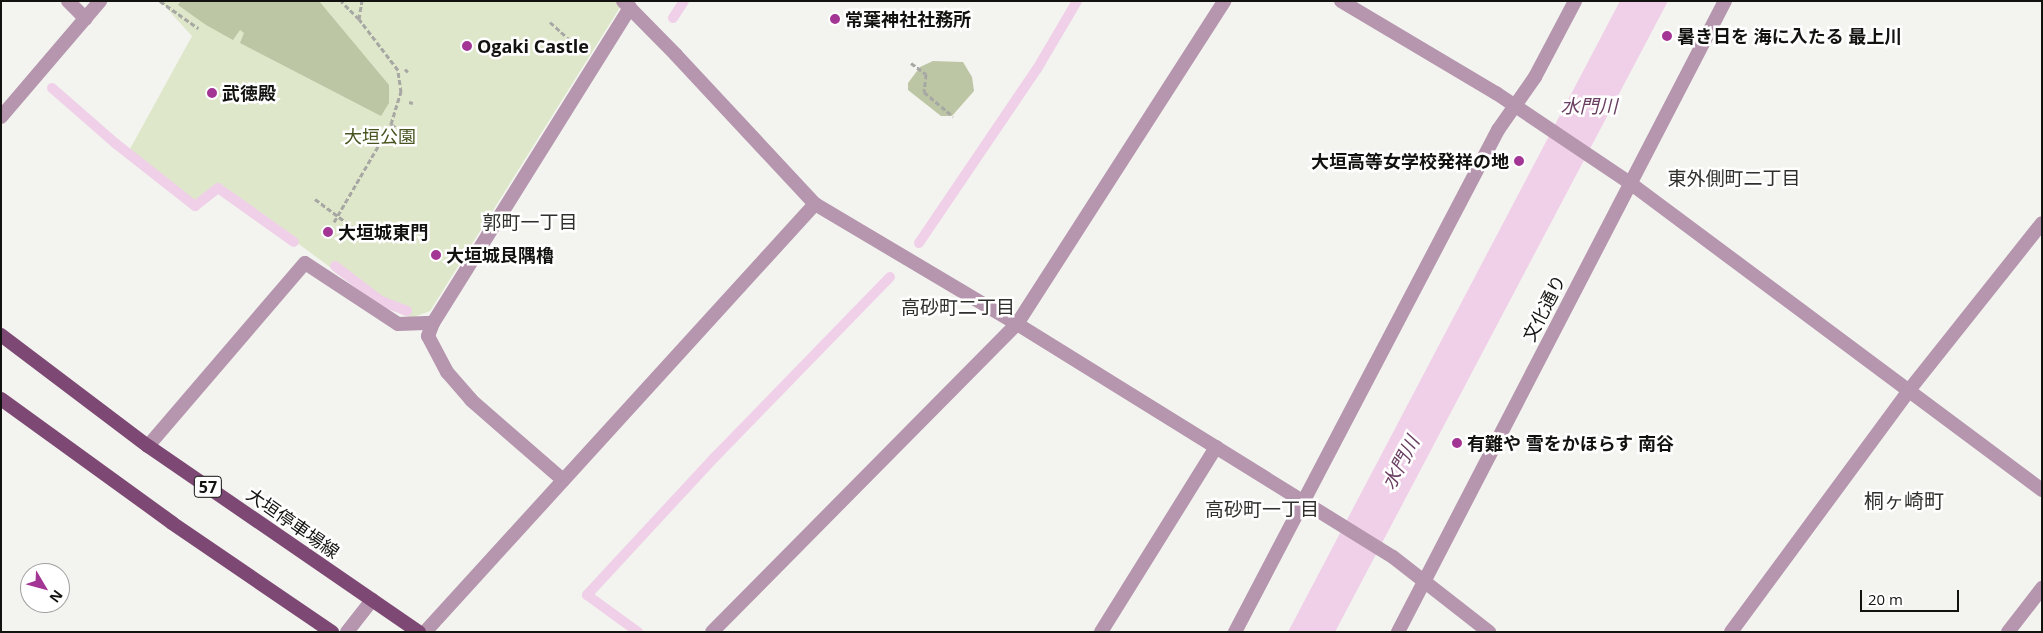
<!DOCTYPE html>
<html>
<head>
<meta charset="utf-8">
<style>
  body { margin:0 }
  #map { position:relative; width:2043px; height:633px; overflow:hidden; background:#f3f4ef; font-family:"Open Sans","Noto Sans JP",sans-serif }
  div>[style] { position:absolute }
  [style*='--x'] { left:calc(var(--x)*1px); top:calc(var(--y)*1px); width:calc(var(--w)*1px); rotate:calc(var(--a)*1deg) }
  .green>* { inset:0; background:#dee7ca }
  .forest>* { inset:0; background:#bcc6a4 }
  .water>* { inset:0; background:#f0d0e8 }
  .stream>* { height:10px; margin:-5px; padding:0 5px; transform-origin:5px; border-radius:5px; background:#f0d0e8 }
  .path>* { height:3px; margin-top:-1.5px; transform-origin:0; background:repeating-linear-gradient(90deg,#a7a8a4 0 5px,transparent 0 7.5px) }
  .service>* { height:14px; margin:-7px; padding:0 7px; transform-origin:7px; border-radius:7px; background:#b596ae }
  .minor>* { height:14px; margin:-7px; padding:0 7px; transform-origin:7px; border-radius:7px; background:#b596ae }
  .tertiary>* { height:14px; margin:-7px; padding:0 7px; transform-origin:7px; border-radius:7px; background:#b596ae }
  .primary>* { height:14px; margin:-7px; padding:0 7px; transform-origin:7px; border-radius:7px; background:#7d4974 }
  .dots>* { width:14px; height:14px; translate:-50% -50%; box-sizing:border-box; border:2px solid #fff; border-radius:50% }
  span { translate:-50% -50%; white-space:nowrap; text-align:center; line-height:1.15; -webkit-text-stroke:5px #fff; paint-order:stroke }
  .shield-label span { padding:1px 4px; background:#fff; border:1px solid; border-radius:4px; -webkit-text-stroke-width:0 }
  .shield-label { font-size:16px; color:#121311; font-weight:700 }
  .poi-label { font-size:18px; color:#121311; font-weight:700 }
  .left { translate:0 -50%; text-align:left }
  .right { translate:-100% -50%; text-align:right }
  .park-label { font-size:18px; color:#48541f }
  .street-label { font-size:18px; color:#121311 }
  .water-label { font-size:19px; color:#6a3f62; font-style:italic }
  .neighbourhood-label { font-size:19px; color:#2f302c }
  .quarter-label { font-size:20px; color:#2f302c }
  .frame { position:absolute; inset:0; border:2px solid #121311; pointer-events:none }
  .north { position:absolute; left:20px; top:563px; width:50px; height:50px; box-sizing:border-box; background:#fff; border:1px solid #a0a1a0; border-radius:50%; rotate:127deg; font-size:14px; font-weight:700; line-height:20px; text-align:center; color:#121311 }
  .north::after { content:''; display:block; margin:auto; width:18px; height:22px; background:#a33594; clip-path:polygon(50% 0,100% 100%,50% 72%,0 100%) }
  .scale { position:absolute; left:1860px; top:590px; width:99px; height:22px; box-sizing:border-box; border:2px solid #121311; border-top:0; padding-left:6px; font-size:15px; line-height:18px; white-space:nowrap; color:#121311; -webkit-text-stroke:4px #fff; paint-order:stroke }
</style>
</head>
<body>
<div id="map">
  <div class="green">
    <i style="clip-path:polygon(160px 1px,624px 1px,430px 311px,411px 318px,381px 305px,218px 184px,195px 201px,130px 149px,192px 36px)"></i>
  </div>
  <div class="forest">
    <i style="clip-path:polygon(181px 1px,319px 1px,389px 85px,389px 103px,381px 116px,240px 43px,244px 33px,240px 30px,233px 40px,206px 25px,178px 5px)"></i>
    <i style="clip-path:polygon(933px 61px,963px 62px,972px 77px,974px 91px,952px 116px,941px 116px,908px 90px,908px 83px,920px 67px)"></i>
  </div>
  <div class="water">
    <i style="clip-path:polygon(1620px 1px,1668px 1px,1335px 632px,1288px 632px)"></i>
  </div>
  <div class="stream">
    <i style="--x:673;--y:18;--w:20;--a:-57"></i>
    <i style="--x:52;--y:88;--w:84;--a:41.1"></i>
    <i style="--x:115;--y:143;--w:102;--a:38.2"></i>
    <i style="--x:195;--y:206;--w:29;--a:-38"></i>
    <i style="--x:218;--y:188;--w:93;--a:35.4"></i>
    <i style="--x:919;--y:243;--w:210;--a:-55.9"></i>
    <i style="--x:1037;--y:69;--w:79;--a:-59.5"></i>
    <i style="--x:335;--y:266;--w:58;--a:37.3"></i>
    <i style="--x:381;--y:301;--w:28;--a:21"></i>
    <i style="--x:638;--y:632;--w:63;--a:-144"></i>
    <i style="--x:587;--y:595;--w:188;--a:-47.2"></i>
    <i style="--x:715;--y:457;--w:251;--a:-45.8"></i>
  </div>
  <div class="path">
    <i style="--x:160;--y:1;--w:47;--a:35.4"></i>
    <i style="--x:359;--y:19;--w:18;--a:-81"></i>
    <i style="--x:550;--y:22;--w:36;--a:42"></i>
    <i style="--x:911;--y:63;--w:19;--a:36"></i>
    <i style="--x:926;--y:74;--w:18;--a:96"></i>
    <i style="--x:924;--y:92;--w:38;--a:40"></i>
    <i style="--x:405;--y:69;--w:4;--a:45"></i>
    <i style="--x:409;--y:102;--w:4;--a:14"></i>
    <i style="--x:391;--y:124;--w:26;--a:37"></i>
    <i style="--x:315;--y:199;--w:60;--a:36.9"></i>
    <i style="--x:334;--y:222;--w:113;--a:-59.8"></i>
    <i style="--x:391;--y:124;--w:34;--a:-73"></i>
    <i style="--x:401;--y:92;--w:22;--a:-98"></i>
    <i style="--x:398;--y:70;--w:64;--a:-127.4"></i>
    <i style="--x:359;--y:19;--w:25;--a:-135"></i>
  </div>
  <div class="service">
    <i style="--x:623;--y:1;--w:76;--a:45.5"></i>
  </div>
  <div class="minor">
    <i style="--x:68;--y:1;--w:25;--a:45"></i>
    <i style="--x:1341;--y:1;--w:180;--a:30.7"></i>
    <i style="--x:1496;--y:93;--w:161;--a:33.9"></i>
    <i style="--x:1630;--y:183;--w:514;--a:36.69"></i>
    <i style="--x:676;--y:55;--w:204;--a:47"></i>
    <i style="--x:815;--y:204;--w:235;--a:30.7"></i>
    <i style="--x:1017;--y:324;--w:442;--a:31.8"></i>
    <i style="--x:1393;--y:557;--w:122;--a:38"></i>
    <i style="--x:1;--y:117;--w:153;--a:-49.5"></i>
    <i style="--x:433;--y:323;--w:14;--a:111"></i>
    <i style="--x:428;--y:336;--w:41;--a:62.2"></i>
    <i style="--x:447;--y:372;--w:37;--a:49"></i>
    <i style="--x:471;--y:400;--w:122;--a:41"></i>
    <i style="--x:148;--y:446;--w:241;--a:-49.4"></i>
    <i style="--x:305;--y:263;--w:111;--a:33.3"></i>
    <i style="--x:398;--y:324;--w:35;--a:-2"></i>
    <i style="--x:433;--y:323;--w:372;--a:-58"></i>
    <i style="--x:347;--y:632;--w:41;--a:-52"></i>
    <i style="--x:425;--y:632;--w:579;--a:-47.66"></i>
    <i style="--x:712;--y:632;--w:433;--a:-45.3"></i>
    <i style="--x:1017;--y:324;--w:384;--a:-57.3"></i>
    <i style="--x:1101;--y:632;--w:218;--a:-58.1"></i>
    <i style="--x:1235;--y:632;--w:567;--a:-62.35"></i>
    <i style="--x:1498;--y:130;--w:65;--a:-55.1"></i>
    <i style="--x:1535;--y:77;--w:86;--a:-62.2"></i>
    <i style="--x:1731;--y:632;--w:302;--a:-53.6"></i>
    <i style="--x:1910;--y:389;--w:212;--a:-51.5"></i>
    <i style="--x:2008;--y:632;--w:56;--a:-52.3"></i>
  </div>
  <div class="tertiary">
    <i style="--x:1398;--y:632;--w:711;--a:-62.61"></i>
  </div>
  <div class="primary">
    <i style="--x:1;--y:335;--w:184;--a:37.1"></i>
    <i style="--x:148;--y:446;--w:329;--a:34.5"></i>
    <i style="--x:1;--y:399;--w:211;--a:35.9"></i>
    <i style="--x:172;--y:523;--w:194;--a:34.3"></i>
  </div>
  <div class="dots">
    <i style="left:835px;top:19px;background:#a33594"></i>
    <i style="left:1667px;top:36px;background:#a33594"></i>
    <i style="left:467px;top:46px;background:#a33594"></i>
    <i style="left:212px;top:93px;background:#a33594"></i>
    <i style="left:1519px;top:161px;background:#a33594"></i>
    <i style="left:328px;top:232px;background:#a33594"></i>
    <i style="left:436px;top:255px;background:#a33594"></i>
    <i style="left:1457px;top:443px;background:#a33594"></i>
  </div>
  <div class="shield-label">
    <span style="left:208px;top:487px">57</span>
  </div>
  <div class="poi-label">
    <span class="left" style="left:845px;top:19px">常葉神社社務所</span>
    <span class="left" style="left:1677px;top:36px">暑き日を 海に入たる 最上川</span>
    <span class="left" style="left:477px;top:46px">Ogaki Castle</span>
    <span class="left" style="left:222px;top:93px">武徳殿</span>
    <span class="right" style="left:1509px;top:161px">大垣高等女学校発祥の地</span>
    <span class="left" style="left:338px;top:232px">大垣城東門</span>
    <span class="left" style="left:446px;top:255px">大垣城艮隅櫓</span>
    <span class="left" style="left:1467px;top:443px">有難や 雪をかほらす 南谷</span>
  </div>
  <div class="park-label">
    <span style="left:380px;top:136px">大垣公園</span>
  </div>
  <div class="street-label">
    <span style="left:1544px;top:308px;rotate:-63deg">文化通り</span>
    <span style="left:293px;top:523px;rotate:35deg">大垣停車場線</span>
  </div>
  <div class="water-label">
    <span style="left:1589px;top:107px">水門川</span>
    <span style="left:1401px;top:463px;rotate:-62deg">水門川</span>
  </div>
  <div class="neighbourhood-label">
    <span style="left:1734px;top:179px">東外側町二丁目</span>
    <span style="left:530px;top:223px">郭町一丁目</span>
    <span style="left:958px;top:308px">高砂町二丁目</span>
    <span style="left:1262px;top:510px">高砂町一丁目</span>
  </div>
  <div class="quarter-label">
    <span style="left:1904px;top:500px">桐ヶ崎町</span>
  </div>
  <div class="frame"></div>
  <div class="north">N</div>
  <div class="scale">20 m</div>
</div>
</body>
</html>
